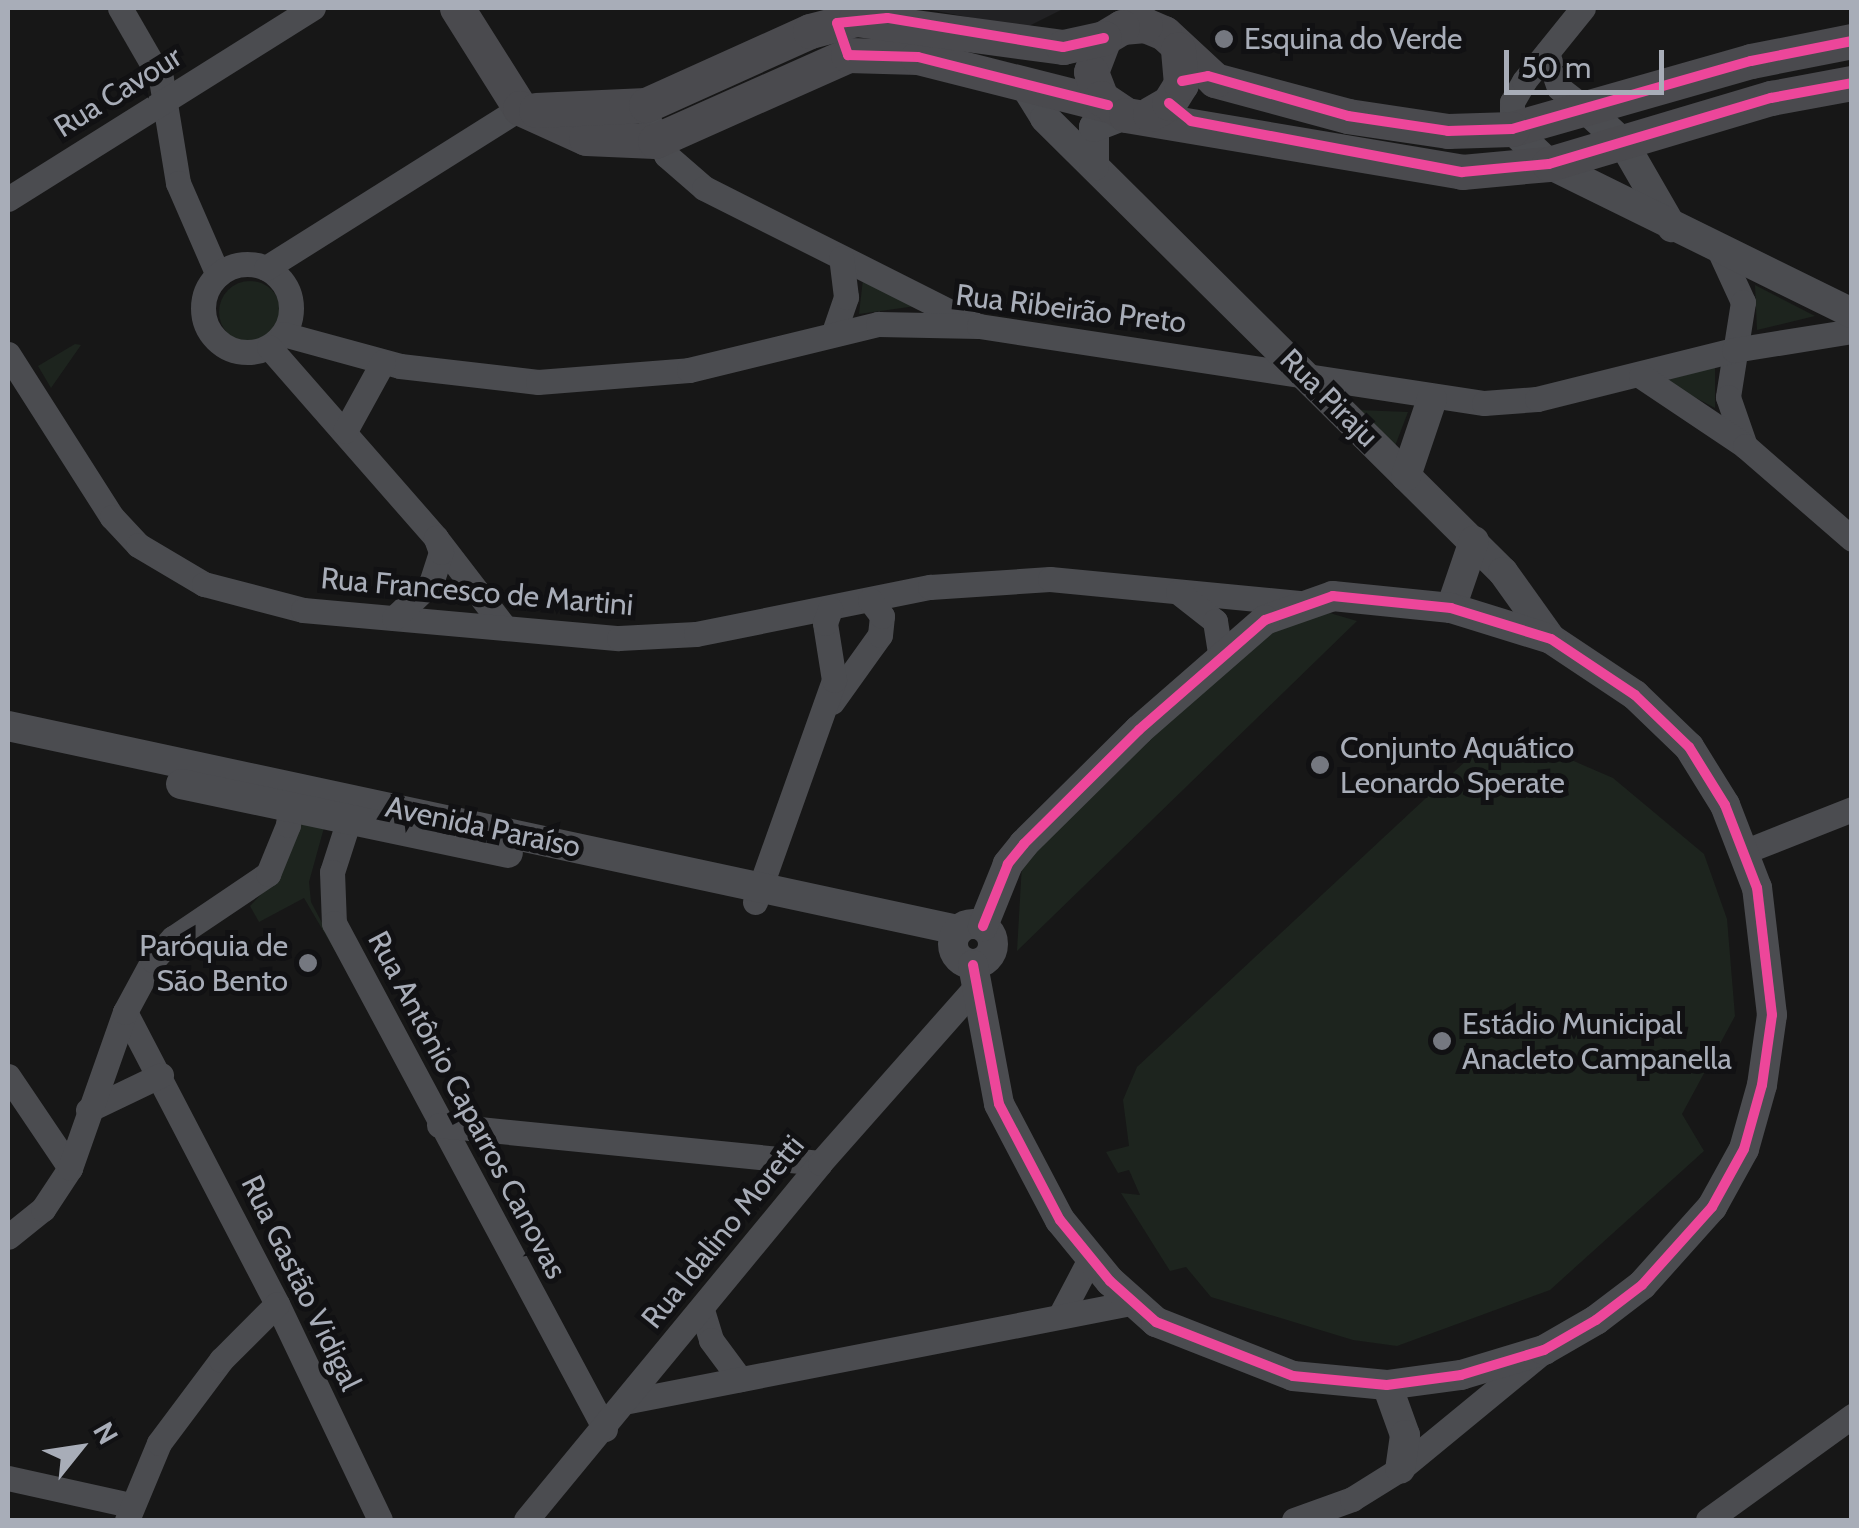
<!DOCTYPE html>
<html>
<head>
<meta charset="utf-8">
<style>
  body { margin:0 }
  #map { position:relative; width:1859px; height:1528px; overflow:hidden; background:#171717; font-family:Cabin,sans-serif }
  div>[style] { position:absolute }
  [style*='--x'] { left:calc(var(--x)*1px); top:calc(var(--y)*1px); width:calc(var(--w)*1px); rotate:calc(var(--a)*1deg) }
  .built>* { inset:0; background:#212123 }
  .green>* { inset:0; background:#1d241e }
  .round { border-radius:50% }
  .minor>* { height:25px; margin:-12.5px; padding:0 12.5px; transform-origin:12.5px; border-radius:12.5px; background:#4b4c50 }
  .minor>.ring { margin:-12.5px; padding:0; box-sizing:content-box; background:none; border:25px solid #4b4c50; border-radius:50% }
  .tertiary>* { height:30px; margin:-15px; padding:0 15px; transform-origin:15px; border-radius:15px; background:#4b4c50 }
  .tertiary>.ring { margin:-15px; padding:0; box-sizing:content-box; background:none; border:30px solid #4b4c50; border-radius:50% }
  .secondary>* { height:35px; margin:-17.5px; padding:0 17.5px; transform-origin:17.5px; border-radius:17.5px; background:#4a4a4e }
  .cycleway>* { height:10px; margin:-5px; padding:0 5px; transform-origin:5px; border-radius:5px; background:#ed469a }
  .dots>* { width:28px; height:28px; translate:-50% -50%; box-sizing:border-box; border:5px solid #111113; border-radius:50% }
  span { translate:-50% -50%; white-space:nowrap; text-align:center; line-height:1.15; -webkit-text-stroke:10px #111113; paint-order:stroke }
  .poi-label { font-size:30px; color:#a8adb8 }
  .left { translate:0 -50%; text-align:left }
  .right { translate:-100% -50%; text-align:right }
  .street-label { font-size:30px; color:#a8adb8 }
  .frame { position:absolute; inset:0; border:10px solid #a8adb8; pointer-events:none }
  .north { position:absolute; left:30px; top:1398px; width:100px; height:100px; -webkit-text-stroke:8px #111113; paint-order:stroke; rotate:60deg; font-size:28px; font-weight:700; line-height:40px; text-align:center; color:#a8adb8 }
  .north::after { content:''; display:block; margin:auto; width:35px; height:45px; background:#a8adb8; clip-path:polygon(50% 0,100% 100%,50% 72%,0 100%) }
  .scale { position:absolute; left:1504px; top:50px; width:160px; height:45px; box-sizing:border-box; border:5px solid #a8adb8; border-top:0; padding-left:12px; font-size:30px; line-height:35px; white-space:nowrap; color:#a8adb8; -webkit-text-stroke:8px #111113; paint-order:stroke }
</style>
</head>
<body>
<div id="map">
  <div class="built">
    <i style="clip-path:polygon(921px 8px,1065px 8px,1025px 28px)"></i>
  </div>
  <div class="green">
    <i style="clip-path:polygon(863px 279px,916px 306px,859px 314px)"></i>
    <i class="round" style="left:219px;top:281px;width:62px;height:62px"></i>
    <i style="clip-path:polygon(1755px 285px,1815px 316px,1757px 330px)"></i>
    <i style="clip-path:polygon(75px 344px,81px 345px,51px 388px,38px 366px)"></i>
    <i style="clip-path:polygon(1715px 367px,1715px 408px,1664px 381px)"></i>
    <i style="clip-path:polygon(1358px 410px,1408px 412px,1395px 446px)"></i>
    <i style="clip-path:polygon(1323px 611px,1357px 621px,1017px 951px,1022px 864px,1161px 722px,1276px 625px)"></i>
    <i style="clip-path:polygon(1484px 744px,1539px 746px,1613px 778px,1704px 854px,1727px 919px,1735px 1016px,1682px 1114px,1704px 1151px,1550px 1290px,1397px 1346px,1353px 1340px,1211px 1297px,1186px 1267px,1170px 1271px,1121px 1193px,1140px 1195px,1129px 1170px,1118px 1173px,1106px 1152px,1129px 1146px,1123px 1100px,1137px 1067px)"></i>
    <i style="clip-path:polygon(314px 820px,325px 824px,309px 882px,311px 902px,355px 985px,304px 898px,259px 922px,250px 906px,273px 882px,298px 825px)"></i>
  </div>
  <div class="minor">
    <i style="--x:120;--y:8;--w:82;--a:60"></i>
    <i style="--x:161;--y:79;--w:105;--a:80.7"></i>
    <i style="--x:178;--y:183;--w:100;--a:66.5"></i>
    <i style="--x:1547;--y:53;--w:37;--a:71"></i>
    <i style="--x:1559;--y:88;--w:36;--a:38"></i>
    <i style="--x:651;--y:125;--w:34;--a:63"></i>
    <i style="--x:666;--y:155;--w:50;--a:41"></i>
    <i style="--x:704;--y:188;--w:300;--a:26.7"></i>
    <i style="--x:1512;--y:129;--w:27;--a:-90"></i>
    <i style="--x:1512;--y:102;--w:24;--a:-60"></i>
    <i style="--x:1524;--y:81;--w:94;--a:-51.1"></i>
    <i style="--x:8;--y:199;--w:360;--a:-32.1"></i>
    <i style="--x:1720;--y:252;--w:55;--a:65.3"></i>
    <i style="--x:1743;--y:302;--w:96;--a:99"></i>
    <i style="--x:1728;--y:397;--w:52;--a:70.9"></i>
    <i class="ring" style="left:203px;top:264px;width:63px;height:63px"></i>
    <i style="--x:266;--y:268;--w:300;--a:-32.2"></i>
    <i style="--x:834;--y:332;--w:37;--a:-71"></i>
    <i style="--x:846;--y:297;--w:39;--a:-97"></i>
    <i style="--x:283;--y:334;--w:121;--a:15.3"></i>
    <i style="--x:400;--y:366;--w:139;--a:6.6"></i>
    <i style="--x:538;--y:382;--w:151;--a:-4.5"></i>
    <i style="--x:689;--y:370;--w:195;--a:-13.7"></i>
    <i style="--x:878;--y:324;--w:101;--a:1.1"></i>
    <i style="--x:979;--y:326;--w:511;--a:8.67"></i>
    <i style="--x:1484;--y:403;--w:53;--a:-4.3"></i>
    <i style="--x:1537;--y:399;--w:203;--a:-14"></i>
    <i style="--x:1734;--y:350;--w:120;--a:-9.1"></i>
    <i style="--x:269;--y:347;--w:254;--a:48.8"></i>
    <i style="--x:436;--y:538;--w:113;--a:52.5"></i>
    <i style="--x:8;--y:354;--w:193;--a:57.5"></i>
    <i style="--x:112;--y:517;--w:38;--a:47"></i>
    <i style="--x:138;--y:545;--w:77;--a:30.6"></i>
    <i style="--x:204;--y:584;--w:102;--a:14.7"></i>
    <i style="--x:303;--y:610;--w:317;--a:5.1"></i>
    <i style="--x:619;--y:638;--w:77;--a:-3"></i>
    <i style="--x:696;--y:634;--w:239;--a:-11.4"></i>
    <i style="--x:930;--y:587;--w:120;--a:-3.8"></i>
    <i style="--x:1050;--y:579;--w:250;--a:5.5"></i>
    <i style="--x:1641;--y:376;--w:125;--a:33.9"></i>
    <i style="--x:1745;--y:446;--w:142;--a:41"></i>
    <i style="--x:345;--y:431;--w:79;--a:-61.2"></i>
    <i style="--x:1178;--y:592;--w:47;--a:38.1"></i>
    <i style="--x:1215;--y:621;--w:36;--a:81"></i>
    <i style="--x:394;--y:618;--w:51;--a:-43.4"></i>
    <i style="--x:431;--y:583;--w:33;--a:-72"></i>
    <i style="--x:441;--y:552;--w:15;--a:-110"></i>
    <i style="--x:832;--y:702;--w:82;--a:-54.4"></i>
    <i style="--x:880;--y:635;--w:19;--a:-84"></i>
    <i style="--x:882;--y:616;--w:20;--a:-127"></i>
    <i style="--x:354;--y:804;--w:71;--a:107.9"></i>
    <i style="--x:332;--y:872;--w:51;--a:87.8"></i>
    <i style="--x:334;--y:923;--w:574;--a:61.83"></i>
    <i style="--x:1746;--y:851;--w:114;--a:-21.6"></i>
    <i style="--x:755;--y:902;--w:236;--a:-70.4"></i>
    <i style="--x:834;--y:680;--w:58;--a:-99"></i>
    <i style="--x:825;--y:623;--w:15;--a:-70"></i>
    <i style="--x:125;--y:1012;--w:329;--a:62.5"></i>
    <i style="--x:277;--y:1304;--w:239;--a:64.5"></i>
    <i style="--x:8;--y:1076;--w:111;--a:56"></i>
    <i style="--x:88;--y:1110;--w:81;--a:-25.6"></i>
    <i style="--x:439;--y:1125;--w:383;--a:5.7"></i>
    <i style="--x:8;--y:1237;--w:45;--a:-38.7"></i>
    <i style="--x:43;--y:1209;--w:49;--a:-56.6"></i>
    <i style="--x:70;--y:1168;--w:165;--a:-70.6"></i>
    <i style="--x:125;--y:1012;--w:59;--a:-61.7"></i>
    <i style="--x:153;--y:960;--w:30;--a:-48"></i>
    <i style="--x:173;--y:938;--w:115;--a:-34"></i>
    <i style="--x:268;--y:874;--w:53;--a:-67.8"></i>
    <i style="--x:288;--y:825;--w:37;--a:-84"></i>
    <i style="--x:702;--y:1310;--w:31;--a:73"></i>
    <i style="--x:711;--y:1340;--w:49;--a:53.4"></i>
    <i style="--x:1061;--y:1314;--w:62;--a:-62.2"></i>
    <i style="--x:629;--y:1401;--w:511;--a:-11.05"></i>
    <i style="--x:8;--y:1478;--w:125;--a:12.5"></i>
    <i style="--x:127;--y:1520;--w:83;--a:-67.4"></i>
    <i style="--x:159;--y:1443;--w:104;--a:-53.2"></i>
    <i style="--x:221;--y:1360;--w:79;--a:-45"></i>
    <i style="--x:526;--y:1520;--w:462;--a:-50.5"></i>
    <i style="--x:820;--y:1163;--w:234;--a:-48.5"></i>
    <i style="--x:1294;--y:1520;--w:62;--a:-19.9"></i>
    <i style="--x:1352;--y:1499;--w:57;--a:-32"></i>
    <i style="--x:1400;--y:1469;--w:183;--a:-39.4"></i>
    <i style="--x:1708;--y:1520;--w:178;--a:-35.8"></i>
  </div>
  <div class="tertiary">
    <i style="--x:1026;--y:87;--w:36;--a:58"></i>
    <i style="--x:1045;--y:118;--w:645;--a:44.75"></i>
    <i style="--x:1503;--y:572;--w:82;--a:54.4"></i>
    <i style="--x:1587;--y:110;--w:50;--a:42.6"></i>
    <i style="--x:1624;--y:144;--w:96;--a:60"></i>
    <i style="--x:1512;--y:129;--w:51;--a:43.4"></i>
    <i style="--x:1549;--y:164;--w:338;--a:26.2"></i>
    <i style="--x:1094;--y:166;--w:39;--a:-90"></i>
    <i style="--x:1094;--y:127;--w:34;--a:-21"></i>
    <i style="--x:1406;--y:476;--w:81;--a:-71.3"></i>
    <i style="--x:1451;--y:608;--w:71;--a:-71.1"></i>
    <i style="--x:8;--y:726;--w:972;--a:12.12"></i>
    <i style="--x:181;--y:784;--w:334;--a:11.9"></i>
    <i class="ring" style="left:953px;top:924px;width:10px;height:10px"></i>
    <i style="--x:973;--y:965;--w:141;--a:79.4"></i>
    <i style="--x:999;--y:1104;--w:131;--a:62.3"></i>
    <i style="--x:1060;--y:1220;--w:79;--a:50.7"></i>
    <i style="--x:1110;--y:1281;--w:62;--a:41.7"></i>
    <i style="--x:1156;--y:1322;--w:147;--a:21.5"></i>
    <i style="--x:1293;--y:1376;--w:94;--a:5.5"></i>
    <i style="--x:1387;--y:1385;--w:75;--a:-7.7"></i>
    <i style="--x:1461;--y:1375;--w:87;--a:-16.8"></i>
    <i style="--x:1544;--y:1350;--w:60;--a:-30"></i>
    <i style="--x:1596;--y:1320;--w:58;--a:-37.3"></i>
    <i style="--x:1642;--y:1285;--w:105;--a:-48.1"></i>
    <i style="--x:1712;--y:1207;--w:66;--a:-61.1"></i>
    <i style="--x:1744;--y:1149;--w:66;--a:-74.3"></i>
    <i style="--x:1762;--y:1085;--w:71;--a:-81.9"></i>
    <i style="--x:1772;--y:1015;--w:128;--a:-96.7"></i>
    <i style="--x:1757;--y:888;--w:89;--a:-111.1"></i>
    <i style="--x:1725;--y:805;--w:68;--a:-121.8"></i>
    <i style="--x:1689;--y:747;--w:75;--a:-136.1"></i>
    <i style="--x:1635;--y:695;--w:101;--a:-146.3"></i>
    <i style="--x:1551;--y:639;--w:105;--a:-162.8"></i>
    <i style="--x:1451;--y:608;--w:119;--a:-174.2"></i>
    <i style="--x:1333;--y:596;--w:72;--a:160.6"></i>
    <i style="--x:1265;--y:620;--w:167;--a:138.9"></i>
    <i style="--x:1139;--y:730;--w:162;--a:135.3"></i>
    <i style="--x:1024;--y:844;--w:26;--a:129"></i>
    <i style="--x:1008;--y:864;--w:67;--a:112"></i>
    <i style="--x:1387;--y:1385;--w:53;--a:70.2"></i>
    <i style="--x:1405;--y:1435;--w:34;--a:98"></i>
  </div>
  <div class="secondary">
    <i style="--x:457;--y:8;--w:118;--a:57.8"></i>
    <i style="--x:520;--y:108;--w:72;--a:24.4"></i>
    <i style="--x:586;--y:138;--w:69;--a:2.5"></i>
    <i style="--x:655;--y:141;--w:211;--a:-24"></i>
    <i style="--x:848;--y:55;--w:70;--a:1.6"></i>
    <i style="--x:918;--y:57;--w:196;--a:14.2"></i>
    <i style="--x:1852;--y:41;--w:103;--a:168.8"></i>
    <i style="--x:1751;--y:61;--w:248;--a:164.1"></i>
    <i style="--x:1512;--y:129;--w:64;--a:178.2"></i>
    <i style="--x:1448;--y:131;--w:101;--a:-171.5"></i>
    <i style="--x:1348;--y:116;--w:138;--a:-164.9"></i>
    <i style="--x:1215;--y:80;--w:69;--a:-137.3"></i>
    <i style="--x:1164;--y:33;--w:21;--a:-157"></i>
    <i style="--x:1145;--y:25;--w:23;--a:175"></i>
    <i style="--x:1122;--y:27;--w:21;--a:149"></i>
    <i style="--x:1104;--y:38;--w:36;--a:111"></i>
    <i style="--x:1091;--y:72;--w:28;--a:69"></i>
    <i style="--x:1101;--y:98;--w:30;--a:34"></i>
    <i style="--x:1126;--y:115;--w:341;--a:9.6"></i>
    <i style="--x:1462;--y:172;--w:87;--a:-5.3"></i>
    <i style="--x:1549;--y:164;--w:232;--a:-16.6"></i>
    <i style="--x:1771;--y:98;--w:82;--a:-10.5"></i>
    <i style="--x:536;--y:110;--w:110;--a:-2.6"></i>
    <i style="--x:646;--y:105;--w:180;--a:-24.3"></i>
    <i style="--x:810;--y:31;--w:48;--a:-14.6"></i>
    <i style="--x:856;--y:19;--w:209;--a:7.7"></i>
    <i style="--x:1063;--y:47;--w:42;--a:-12.4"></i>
    <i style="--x:1150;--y:114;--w:22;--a:-30"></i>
    <i style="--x:1169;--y:103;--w:22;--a:-58"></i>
    <i style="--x:1181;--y:84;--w:35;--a:-95"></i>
  </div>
  <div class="cycleway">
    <i style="--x:1104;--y:38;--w:42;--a:167.6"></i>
    <i style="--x:1063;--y:47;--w:178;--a:-170.6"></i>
    <i style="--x:887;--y:18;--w:50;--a:174.3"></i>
    <i style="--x:837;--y:23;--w:34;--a:71"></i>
    <i style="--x:848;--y:55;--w:70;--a:1.6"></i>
    <i style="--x:918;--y:57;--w:196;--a:14.2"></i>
    <i style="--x:1182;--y:81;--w:26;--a:-11"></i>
    <i style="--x:1208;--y:76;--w:146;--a:15.9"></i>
    <i style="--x:1348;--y:116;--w:101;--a:8.5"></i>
    <i style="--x:1448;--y:131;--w:64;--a:-1.8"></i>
    <i style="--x:1512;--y:129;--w:248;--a:-15.9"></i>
    <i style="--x:1751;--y:61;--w:103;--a:-11.2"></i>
    <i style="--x:1169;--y:103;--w:28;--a:39"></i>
    <i style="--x:1191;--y:121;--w:276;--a:10.7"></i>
    <i style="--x:1462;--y:172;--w:87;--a:-5.3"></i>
    <i style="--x:1549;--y:164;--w:232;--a:-16.6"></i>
    <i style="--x:1771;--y:98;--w:82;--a:-10.5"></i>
    <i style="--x:973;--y:965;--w:141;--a:79.4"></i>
    <i style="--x:999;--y:1104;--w:131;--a:62.3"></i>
    <i style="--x:1060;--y:1220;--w:79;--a:50.7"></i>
    <i style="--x:1110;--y:1281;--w:62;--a:41.7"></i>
    <i style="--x:1156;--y:1322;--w:147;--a:21.5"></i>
    <i style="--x:1293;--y:1376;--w:94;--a:5.5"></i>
    <i style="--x:1387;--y:1385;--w:75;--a:-7.7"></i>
    <i style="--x:1461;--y:1375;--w:87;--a:-16.8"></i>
    <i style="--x:1544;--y:1350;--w:60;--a:-30"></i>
    <i style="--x:1596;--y:1320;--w:58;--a:-37.3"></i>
    <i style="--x:1642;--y:1285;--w:105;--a:-48.1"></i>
    <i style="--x:1712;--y:1207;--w:66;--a:-61.1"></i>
    <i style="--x:1744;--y:1149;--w:66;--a:-74.3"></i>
    <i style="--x:1762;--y:1085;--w:71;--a:-81.9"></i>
    <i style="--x:1772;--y:1015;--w:128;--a:-96.7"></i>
    <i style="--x:1757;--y:888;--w:89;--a:-111.1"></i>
    <i style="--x:1725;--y:805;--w:68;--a:-121.8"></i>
    <i style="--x:1689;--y:747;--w:75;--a:-136.1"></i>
    <i style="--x:1635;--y:695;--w:101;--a:-146.3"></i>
    <i style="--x:1551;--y:639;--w:105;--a:-162.8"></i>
    <i style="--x:1451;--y:608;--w:119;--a:-174.2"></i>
    <i style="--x:1333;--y:596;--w:72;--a:160.6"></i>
    <i style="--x:1265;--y:620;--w:167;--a:138.9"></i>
    <i style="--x:1139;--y:730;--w:162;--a:135.3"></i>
    <i style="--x:1024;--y:844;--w:26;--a:129"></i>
    <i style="--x:1008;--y:864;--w:67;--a:112"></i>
  </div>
  <div class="dots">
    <i style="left:1224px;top:39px;background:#757880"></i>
    <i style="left:1320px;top:765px;background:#757880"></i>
    <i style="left:308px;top:963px;background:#757880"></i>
    <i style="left:1442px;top:1041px;background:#757880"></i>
  </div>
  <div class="poi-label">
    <span class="left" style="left:1244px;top:39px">Esquina do Verde</span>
    <span class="left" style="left:1340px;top:765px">Conjunto Aquático<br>Leonardo Sperate</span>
    <span class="right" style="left:288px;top:963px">Paróquia de<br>São Bento</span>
    <span class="left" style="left:1462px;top:1041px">Estádio Municipal<br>Anacleto Campanella</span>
  </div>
  <div class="street-label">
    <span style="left:118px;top:92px;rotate:-32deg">Rua Cavour</span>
    <span style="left:1071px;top:309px;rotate:7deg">Rua Ribeirão Preto</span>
    <span style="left:1329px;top:398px;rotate:45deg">Rua Piraju</span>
    <span style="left:477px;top:592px;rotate:5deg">Rua Francesco de Martini</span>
    <span style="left:483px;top:827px;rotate:12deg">Avenida Paraíso</span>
    <span style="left:467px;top:1105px;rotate:62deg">Rua Antônio Caparros Canovas</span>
    <span style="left:723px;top:1232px;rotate:-51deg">Rua Idalino Moretti</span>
    <span style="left:301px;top:1283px;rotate:64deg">Rua Gastão Vidigal</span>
  </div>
  <div class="frame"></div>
  <div class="north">N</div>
  <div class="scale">50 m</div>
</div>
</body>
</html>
